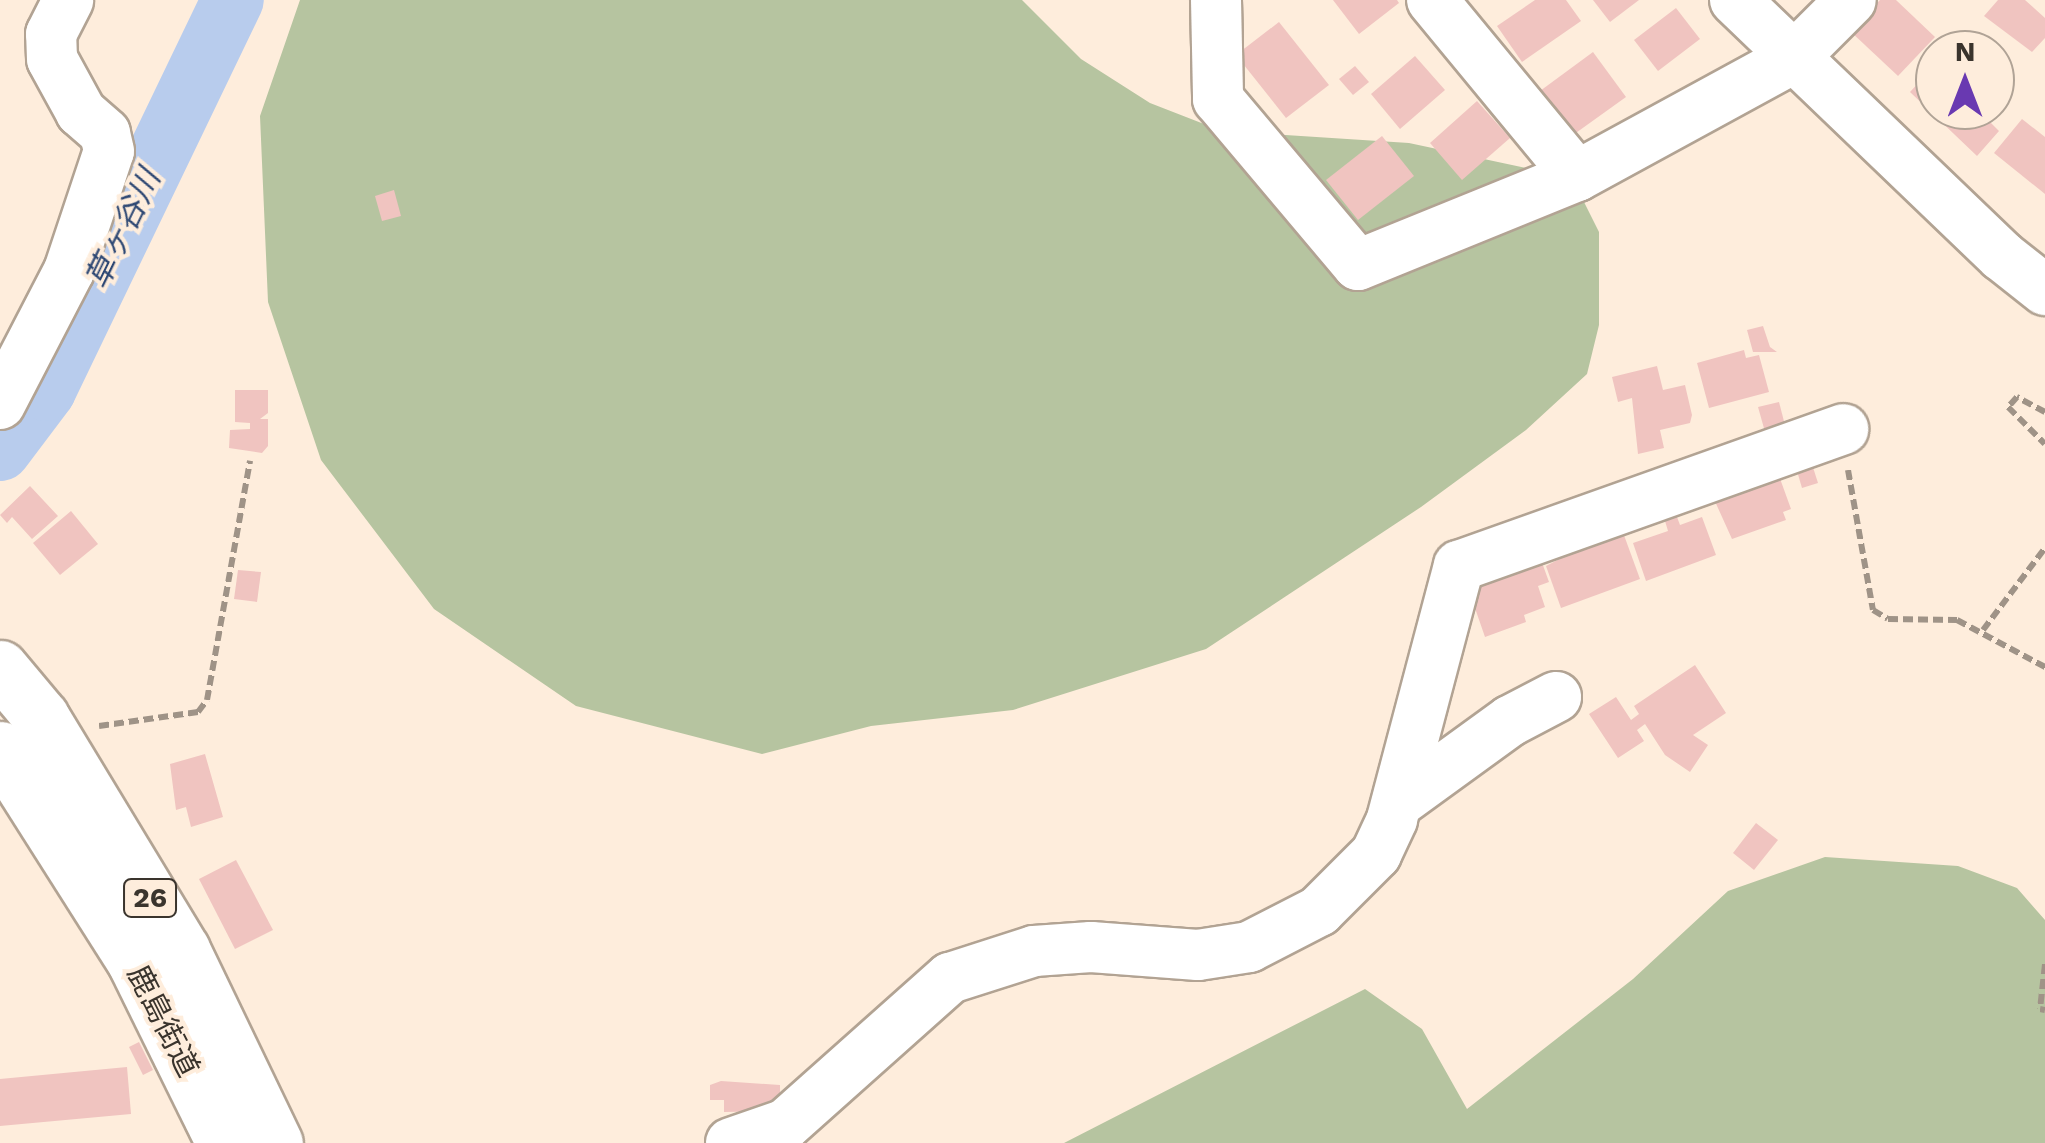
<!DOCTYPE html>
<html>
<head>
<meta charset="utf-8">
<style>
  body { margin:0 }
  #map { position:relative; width:2045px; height:1143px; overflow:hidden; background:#feeddc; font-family:"Work Sans","Noto Sans JP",sans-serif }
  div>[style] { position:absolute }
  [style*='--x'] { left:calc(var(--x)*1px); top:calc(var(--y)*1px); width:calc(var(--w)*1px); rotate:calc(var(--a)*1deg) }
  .forest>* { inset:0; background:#b6c4a0 }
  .river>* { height:62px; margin:-31px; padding:0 31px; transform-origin:31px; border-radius:31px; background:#b8cced }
  .building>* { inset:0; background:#f0c4c0 }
  .path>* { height:6px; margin-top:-3px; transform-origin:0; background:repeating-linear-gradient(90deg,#9f9387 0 10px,transparent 0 15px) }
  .roads { filter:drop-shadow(2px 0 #b2a393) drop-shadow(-2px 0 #b2a393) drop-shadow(0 2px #b2a393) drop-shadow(0 -2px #b2a393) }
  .minor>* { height:50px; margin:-25px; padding:0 25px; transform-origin:25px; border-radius:25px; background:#fff }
  .major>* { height:55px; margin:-27.5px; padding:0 27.5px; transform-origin:27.5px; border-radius:27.5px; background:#fff }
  span { translate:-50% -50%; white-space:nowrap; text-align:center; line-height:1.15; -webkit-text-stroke:8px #feeddc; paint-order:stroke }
  .shield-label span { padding:2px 8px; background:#feeddc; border:2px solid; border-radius:8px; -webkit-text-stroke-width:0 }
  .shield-label { font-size:28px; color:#3a342d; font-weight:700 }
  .street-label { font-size:30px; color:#3a342d }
  .water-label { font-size:32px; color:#2d4773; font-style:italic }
  .north { position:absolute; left:1915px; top:30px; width:100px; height:100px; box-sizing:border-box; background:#feeddc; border:2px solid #b0a396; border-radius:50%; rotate:0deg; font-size:28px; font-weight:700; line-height:40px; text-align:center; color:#3a342d }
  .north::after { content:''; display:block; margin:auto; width:35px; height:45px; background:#6939b1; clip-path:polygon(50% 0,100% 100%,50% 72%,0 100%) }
</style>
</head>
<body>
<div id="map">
  <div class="forest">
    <i style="clip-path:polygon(300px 0,1022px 0,1081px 59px,1150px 103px,1222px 131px,1409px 143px,1526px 168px,1583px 200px,1599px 232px,1599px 325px,1587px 374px,1526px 430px,1421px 507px,1206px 649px,1013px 710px,871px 726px,762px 754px,576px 706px,434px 609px,321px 460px,268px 302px,260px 116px)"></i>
    <i style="clip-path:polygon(1825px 857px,1958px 866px,2017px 888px,2045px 920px,2045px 1143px,1064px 1143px,1365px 989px,1422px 1029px,1467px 1109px,1633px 979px,1728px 891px)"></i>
  </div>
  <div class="river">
    <i style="--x:0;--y:450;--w:75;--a:-53.1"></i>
    <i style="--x:45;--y:390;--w:433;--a:-64.3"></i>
  </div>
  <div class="building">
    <i style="clip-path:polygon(1333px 0,1397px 0,1399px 3px,1359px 34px)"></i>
    <i style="clip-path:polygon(1535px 0,1566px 0,1581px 21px,1522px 62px,1497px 26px)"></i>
    <i style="clip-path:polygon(1593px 0,1639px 0,1610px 22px)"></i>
    <i style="clip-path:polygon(1880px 0,1896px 0,1935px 37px,1898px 76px,1850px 31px)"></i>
    <i style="clip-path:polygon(1998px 0,2025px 0,2045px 18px,2045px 38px,2032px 52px,1984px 16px)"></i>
    <i style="clip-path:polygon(1676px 8px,1700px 39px,1658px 71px,1634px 40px)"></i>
    <i style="clip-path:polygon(1279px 22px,1329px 85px,1286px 118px,1236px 55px)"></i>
    <i style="clip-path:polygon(1593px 52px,1626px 97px,1573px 135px,1540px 91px)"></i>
    <i style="clip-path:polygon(1415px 56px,1445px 90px,1400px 129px,1371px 94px)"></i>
    <i style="clip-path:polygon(1935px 65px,1935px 110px,1992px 110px,1986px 118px,1999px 131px,1977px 156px,1910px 92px)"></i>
    <i style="clip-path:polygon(1355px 66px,1369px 82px,1353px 95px,1339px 79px)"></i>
    <i style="clip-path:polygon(1477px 101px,1510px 138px,1462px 180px,1430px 143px)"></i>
    <i style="clip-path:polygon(2022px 119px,2045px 137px,2045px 194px,1994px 153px)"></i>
    <i style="clip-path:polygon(1382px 136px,1414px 176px,1358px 220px,1326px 180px)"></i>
    <i style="clip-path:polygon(394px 190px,401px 216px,382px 221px,375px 196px)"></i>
    <i style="clip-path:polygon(1763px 326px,1770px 347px,1777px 352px,1753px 352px,1747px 330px)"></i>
    <i style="clip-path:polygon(1744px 350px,1746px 358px,1759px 355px,1769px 392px,1709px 408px,1697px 363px)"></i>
    <i style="clip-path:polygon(1657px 366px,1663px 390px,1685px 385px,1692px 415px,1690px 423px,1660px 430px,1664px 448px,1638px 454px,1632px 398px,1618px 402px,1612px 377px)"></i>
    <i style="clip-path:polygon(235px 390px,268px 390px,268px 413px,260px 419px,268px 419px,268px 446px,262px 453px,229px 448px,230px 430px,250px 429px,250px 423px,235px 422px)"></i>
    <i style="clip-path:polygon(1779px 402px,1787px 433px,1767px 439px,1758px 407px)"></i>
    <i style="clip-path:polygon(1810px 458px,1818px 483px,1802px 488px,1797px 471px)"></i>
    <i style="clip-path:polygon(1778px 473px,1791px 509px,1783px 512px,1786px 520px,1732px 539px,1713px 497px)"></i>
    <i style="clip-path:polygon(30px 486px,58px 516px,32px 539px,12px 517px,7px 523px,0 515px)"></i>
    <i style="clip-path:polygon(71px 511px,98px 544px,60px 575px,33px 543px)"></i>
    <i style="clip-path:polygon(1677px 517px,1680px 525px,1702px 517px,1716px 555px,1646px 581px,1633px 543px,1668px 531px,1665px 521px)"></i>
    <i style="clip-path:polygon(1621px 527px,1640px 579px,1561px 608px,1546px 566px)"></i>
    <i style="clip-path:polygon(1540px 557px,1549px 582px,1538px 586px,1545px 607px,1524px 615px,1526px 622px,1485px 637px,1468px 588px)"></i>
    <i style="clip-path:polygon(238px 570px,261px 572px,257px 602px,234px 599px)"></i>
    <i style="clip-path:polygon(1695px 665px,1726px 713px,1693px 735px,1708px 745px,1690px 772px,1665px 755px,1645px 724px,1637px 730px,1644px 741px,1618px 758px,1589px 714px,1616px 697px,1631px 720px,1639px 714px,1634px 706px)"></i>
    <i style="clip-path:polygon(205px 754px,223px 817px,191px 827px,186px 807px,176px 810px,170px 764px)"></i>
    <i style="clip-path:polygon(1756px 823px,1778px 840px,1754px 870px,1733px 853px)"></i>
    <i style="clip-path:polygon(236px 860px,273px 930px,235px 949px,199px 879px)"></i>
    <i style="clip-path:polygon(139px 1042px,153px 1070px,143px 1075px,129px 1047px)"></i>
    <i style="clip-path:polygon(127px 1067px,131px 1114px,0 1126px,0 1079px)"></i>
    <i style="clip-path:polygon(721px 1081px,780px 1085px,780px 1111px,724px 1112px,724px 1100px,710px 1100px,710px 1085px)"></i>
  </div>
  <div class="path">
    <i style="--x:2045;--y:412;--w:32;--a:-152"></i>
    <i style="--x:2017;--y:397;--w:13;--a:132"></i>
    <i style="--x:2008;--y:407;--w:52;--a:45"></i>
    <i style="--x:1848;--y:470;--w:142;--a:79.9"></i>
    <i style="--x:1873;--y:610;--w:17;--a:31"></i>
    <i style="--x:1888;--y:619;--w:69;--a:0.8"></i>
    <i style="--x:1957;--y:620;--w:100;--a:28.1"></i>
    <i style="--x:1983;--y:630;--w:103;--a:-52.9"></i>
    <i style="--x:99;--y:726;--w:100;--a:-8"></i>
    <i style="--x:198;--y:712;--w:15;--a:-53"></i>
    <i style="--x:207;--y:700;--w:243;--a:-79.8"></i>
    <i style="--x:2045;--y:964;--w:45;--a:96.3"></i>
    <i style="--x:2040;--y:1009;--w:5;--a:11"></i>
  </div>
  <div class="roads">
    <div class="minor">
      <i style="--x:1216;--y:0;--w:99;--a:88.8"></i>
      <i style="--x:1218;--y:99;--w:217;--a:49.9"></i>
      <i style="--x:1358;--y:265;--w:236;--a:-22.1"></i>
      <i style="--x:1577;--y:176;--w:245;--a:-28.6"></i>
      <i style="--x:1792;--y:59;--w:83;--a:-45"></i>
      <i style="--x:1432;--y:0;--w:228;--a:50.5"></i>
      <i style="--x:1735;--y:0;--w:370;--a:43.8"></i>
      <i style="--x:2002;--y:256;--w:55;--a:38.3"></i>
      <i style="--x:0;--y:404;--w:150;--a:-62.6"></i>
      <i style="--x:69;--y:271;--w:126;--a:-71.6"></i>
      <i style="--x:109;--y:151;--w:18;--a:-103"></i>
      <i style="--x:105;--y:133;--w:32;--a:-139"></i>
      <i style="--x:81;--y:112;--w:60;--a:-118.7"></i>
      <i style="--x:52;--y:59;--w:25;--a:-92"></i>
      <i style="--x:51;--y:34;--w:38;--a:-63"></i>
      <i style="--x:1397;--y:803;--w:140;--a:-36"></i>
      <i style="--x:1510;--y:721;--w:52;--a:-27.6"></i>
      <i style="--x:731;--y:1143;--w:58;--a:-19.1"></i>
      <i style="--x:786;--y:1124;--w:220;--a:-41.7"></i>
      <i style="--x:950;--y:978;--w:88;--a:-17.8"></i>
      <i style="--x:1034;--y:951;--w:57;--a:-4"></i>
      <i style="--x:1091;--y:947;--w:107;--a:4.3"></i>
      <i style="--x:1198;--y:955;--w:52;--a:-8.9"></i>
      <i style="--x:1249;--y:947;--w:79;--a:-27.2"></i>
      <i style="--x:1319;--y:911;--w:81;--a:-45"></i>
      <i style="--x:1376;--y:854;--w:38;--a:-65"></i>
      <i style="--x:1392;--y:819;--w:262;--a:-75.2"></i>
      <i style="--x:1459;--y:566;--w:408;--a:-19.6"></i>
    </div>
    <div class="major">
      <i style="--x:0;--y:668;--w:64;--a:50.1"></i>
      <i style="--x:41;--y:717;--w:272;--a:58.8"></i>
      <i style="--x:182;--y:950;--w:214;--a:64.3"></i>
      <i style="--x:0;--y:749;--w:252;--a:57.6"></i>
      <i style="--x:135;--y:962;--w:202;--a:63.8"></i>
    </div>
  </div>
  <div class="shield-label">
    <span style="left:150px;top:898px">26</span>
  </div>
  <div class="street-label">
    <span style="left:163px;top:1021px;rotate:63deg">鹿島街道</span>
  </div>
  <div class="water-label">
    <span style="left:123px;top:229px;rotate:-64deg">草ヶ谷川</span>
  </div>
  <div class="north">N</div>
</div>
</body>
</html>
